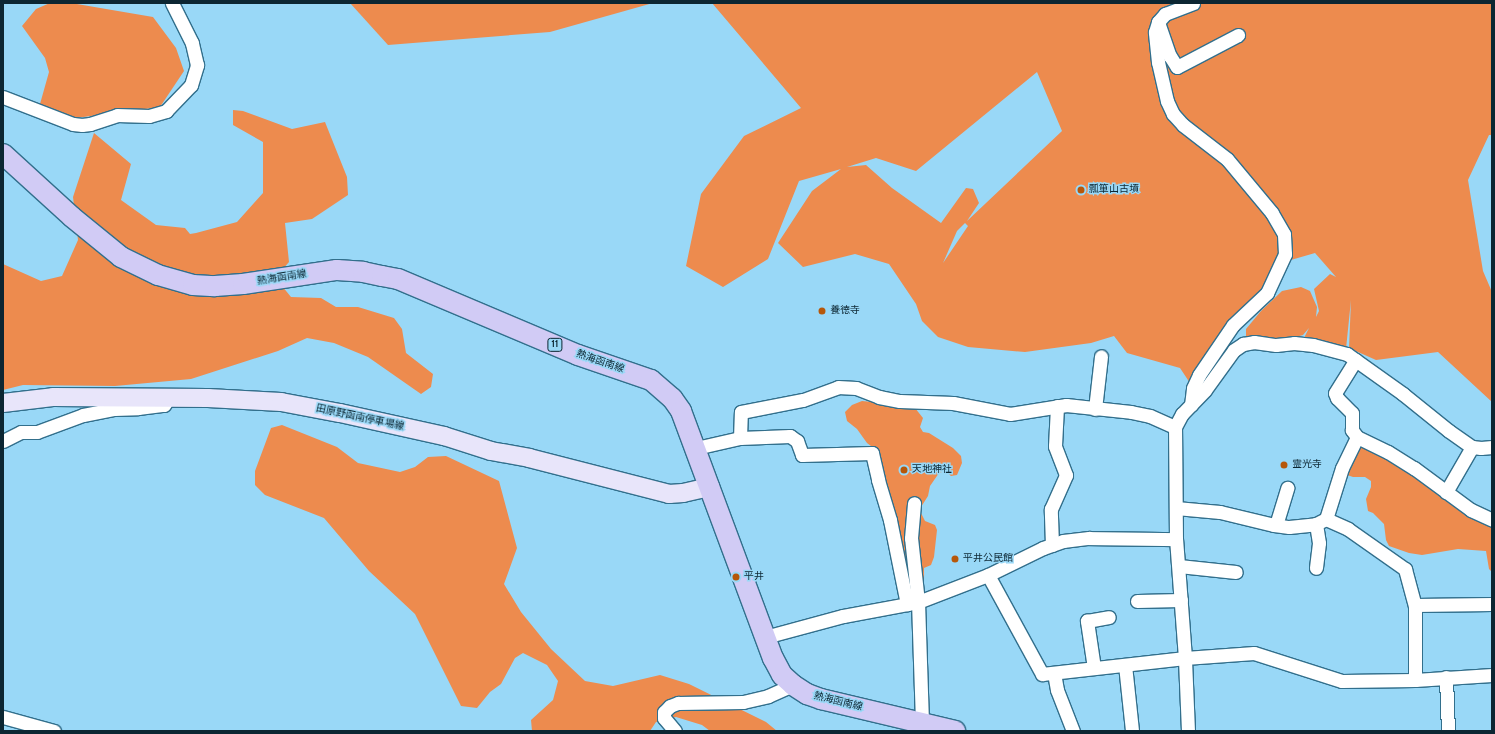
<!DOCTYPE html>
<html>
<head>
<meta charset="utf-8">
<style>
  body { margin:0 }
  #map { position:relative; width:1495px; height:734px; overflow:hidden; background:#99d8f7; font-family:Overpass,"Noto Sans JP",sans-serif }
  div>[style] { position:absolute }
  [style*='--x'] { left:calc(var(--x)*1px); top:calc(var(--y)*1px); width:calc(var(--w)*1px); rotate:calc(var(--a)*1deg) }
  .green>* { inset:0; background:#ed8b4e }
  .roads { filter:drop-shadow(1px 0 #326f8c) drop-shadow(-1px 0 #326f8c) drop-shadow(0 1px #326f8c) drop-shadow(0 -1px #326f8c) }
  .street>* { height:13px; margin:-6.5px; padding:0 6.5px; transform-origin:6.5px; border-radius:6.5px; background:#fff }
  .secondary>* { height:18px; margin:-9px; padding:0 9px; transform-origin:9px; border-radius:9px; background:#e8e5fa }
  .primary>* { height:20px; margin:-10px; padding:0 10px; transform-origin:10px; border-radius:10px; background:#d1cbf5 }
  .dots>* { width:11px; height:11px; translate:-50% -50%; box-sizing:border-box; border:2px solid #99d8f7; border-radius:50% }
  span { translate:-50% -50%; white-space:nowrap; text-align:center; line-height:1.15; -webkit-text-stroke:3px #99d8f7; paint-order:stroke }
  .shield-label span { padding:1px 3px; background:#99d8f7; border:1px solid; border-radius:3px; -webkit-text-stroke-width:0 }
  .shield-label { font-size:9px; color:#0c2632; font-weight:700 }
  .poi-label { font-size:10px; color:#0c2632 }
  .left { translate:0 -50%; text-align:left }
  .street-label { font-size:10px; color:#0c2632 }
  .frame { position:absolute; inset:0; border:4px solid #0c2632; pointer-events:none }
</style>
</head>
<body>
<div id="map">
  <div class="green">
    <i style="clip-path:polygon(50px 3px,71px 3px,153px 17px,176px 48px,184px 71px,160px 107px,68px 119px,40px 104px,49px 72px,45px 58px,22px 26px,36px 9px)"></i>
    <i style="clip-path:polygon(350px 3px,653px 3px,550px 32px,388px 45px)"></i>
    <i style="clip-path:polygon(evenodd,712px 3px,1492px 3px,1492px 135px,1489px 135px,1468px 180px,1483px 271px,1492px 292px,1492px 402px,1438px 352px,1376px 360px,1349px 348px,1351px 300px,1346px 349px,1301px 344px,1309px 328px,1303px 335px,1284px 340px,1246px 340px,1246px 329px,1261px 311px,1282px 291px,1301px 287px,1310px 291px,1317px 307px,1316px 317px,1319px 311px,1314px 289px,1330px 274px,1336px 277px,1315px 253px,1284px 262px,1190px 383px,1180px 368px,1127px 353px,1114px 336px,1091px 343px,1025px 352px,968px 347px,938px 337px,922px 321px,916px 304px,889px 264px,855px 254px,803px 267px,778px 243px,812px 191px,841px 169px,799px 181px,768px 259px,723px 287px,686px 266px,701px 194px,744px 136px,801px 108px,712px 3px,1037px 72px,1062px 131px,967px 221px,979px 203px,973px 189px,966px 188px,941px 223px,892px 188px,866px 165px,847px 167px,876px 158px,916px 171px,1037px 72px,712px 3px,965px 223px,968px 226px,943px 263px,957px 231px,965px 223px)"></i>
    <i style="clip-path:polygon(233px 110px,243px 111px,292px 129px,325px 122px,347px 177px,348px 195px,312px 219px,285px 223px,289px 262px,282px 270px,282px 286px,291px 297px,321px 298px,336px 307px,358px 307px,394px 318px,402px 329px,406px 353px,433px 374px,431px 387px,421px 394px,368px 357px,334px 343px,307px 338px,278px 351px,191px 379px,115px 386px,23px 385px,3px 390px,3px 264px,41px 281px,62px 276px,78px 240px,73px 197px,94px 133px,131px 164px,121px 200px,156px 225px,185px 228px,190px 234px,196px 233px,237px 222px,263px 193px,263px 142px,233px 125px)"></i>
    <i style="clip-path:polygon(862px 401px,882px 403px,907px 403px,915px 408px,923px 418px,920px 427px,923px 432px,929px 433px,953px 448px,961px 456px,962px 463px,957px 475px,951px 476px,945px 471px,939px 473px,930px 486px,928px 496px,921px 507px,921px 513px,925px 521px,935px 525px,937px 530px,934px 557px,931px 565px,924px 568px,924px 584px,921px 588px,908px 587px,875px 449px,867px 443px,857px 429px,847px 421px,845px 412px,852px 405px)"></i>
    <i style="clip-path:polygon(282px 425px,337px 447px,358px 463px,400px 472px,415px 467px,428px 457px,446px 456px,499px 481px,517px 548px,504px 584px,521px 612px,551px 649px,585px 681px,613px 686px,660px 675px,689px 684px,766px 722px,777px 731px,710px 731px,702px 725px,676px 717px,656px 722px,650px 731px,532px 731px,531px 720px,553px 700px,558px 681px,547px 665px,523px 653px,515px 658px,501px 684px,490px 692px,477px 708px,461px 706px,415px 614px,369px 571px,324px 518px,265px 495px,255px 485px,255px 471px,271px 428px)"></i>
    <i style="clip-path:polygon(1360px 446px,1368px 447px,1492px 524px,1492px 572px,1489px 569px,1486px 551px,1458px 549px,1422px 555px,1409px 553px,1389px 546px,1386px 540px,1384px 524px,1373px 513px,1368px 511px,1366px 499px,1371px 487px,1371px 481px,1365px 477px,1353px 477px,1347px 475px,1344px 469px,1354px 448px)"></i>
  </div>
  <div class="roads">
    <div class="street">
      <i style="--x:1158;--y:22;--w:36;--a:71"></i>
      <i style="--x:1170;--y:56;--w:13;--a:58"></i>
      <i style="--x:1177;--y:67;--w:69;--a:-27.7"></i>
      <i style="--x:3;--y:97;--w:75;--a:21.1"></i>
      <i style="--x:73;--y:124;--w:9;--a:6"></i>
      <i style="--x:82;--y:125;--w:8;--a:-7"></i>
      <i style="--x:90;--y:124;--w:28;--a:-18"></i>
      <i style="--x:117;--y:115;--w:32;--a:2"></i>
      <i style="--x:149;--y:116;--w:18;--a:-16"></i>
      <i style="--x:166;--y:111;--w:36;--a:-46"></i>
      <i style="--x:191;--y:85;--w:21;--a:-73"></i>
      <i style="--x:197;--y:65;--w:23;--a:-103"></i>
      <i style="--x:192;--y:43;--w:45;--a:-116.6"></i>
      <i style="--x:1191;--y:405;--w:17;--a:-83"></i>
      <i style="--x:1193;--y:388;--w:14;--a:-65"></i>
      <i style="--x:1199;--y:375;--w:60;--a:-55.8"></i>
      <i style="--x:1233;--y:325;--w:47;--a:-43.3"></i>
      <i style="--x:1267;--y:293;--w:43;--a:-65.2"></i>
      <i style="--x:1285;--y:254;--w:20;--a:-93"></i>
      <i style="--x:1284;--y:234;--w:24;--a:-120"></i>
      <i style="--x:1272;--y:213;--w:70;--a:-129.8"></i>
      <i style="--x:1227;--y:159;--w:56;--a:-142.3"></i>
      <i style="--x:1183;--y:125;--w:15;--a:-132"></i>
      <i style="--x:1173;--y:114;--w:14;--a:-115"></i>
      <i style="--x:1167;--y:101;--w:40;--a:-103"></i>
      <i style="--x:1158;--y:62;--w:30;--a:-96"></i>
      <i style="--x:1155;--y:32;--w:10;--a:-73"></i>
      <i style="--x:1158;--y:22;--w:11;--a:-49"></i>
      <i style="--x:1165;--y:14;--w:30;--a:-21"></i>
      <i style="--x:1095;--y:409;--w:53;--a:-83.5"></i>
      <i style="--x:1357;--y:437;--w:34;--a:26"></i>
      <i style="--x:1388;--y:452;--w:31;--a:32"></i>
      <i style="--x:1414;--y:468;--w:71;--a:36.4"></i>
      <i style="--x:1471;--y:510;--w:23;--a:25"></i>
      <i style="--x:740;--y:438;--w:26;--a:-88"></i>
      <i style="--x:741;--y:412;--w:63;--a:-11"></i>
      <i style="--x:803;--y:400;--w:37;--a:-20"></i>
      <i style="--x:838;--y:387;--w:18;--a:3"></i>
      <i style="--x:856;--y:388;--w:25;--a:21"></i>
      <i style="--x:879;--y:397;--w:21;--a:11"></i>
      <i style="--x:900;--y:401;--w:53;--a:2.2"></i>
      <i style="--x:953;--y:403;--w:58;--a:10.9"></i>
      <i style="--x:1010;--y:414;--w:57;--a:-9.1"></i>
      <i style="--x:1066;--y:405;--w:65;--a:6.1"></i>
      <i style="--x:1131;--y:412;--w:19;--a:12"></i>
      <i style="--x:1150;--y:416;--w:27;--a:24"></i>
      <i style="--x:3;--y:441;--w:20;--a:-27"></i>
      <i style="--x:21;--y:432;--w:16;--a:0"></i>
      <i style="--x:37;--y:432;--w:49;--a:-20.3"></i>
      <i style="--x:83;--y:415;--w:32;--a:-11"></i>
      <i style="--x:114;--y:409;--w:24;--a:-2"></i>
      <i style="--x:138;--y:408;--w:26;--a:-7"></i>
      <i style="--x:164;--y:405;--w:4;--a:-56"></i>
      <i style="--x:696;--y:448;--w:45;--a:-12.8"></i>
      <i style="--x:740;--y:438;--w:50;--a:-2.3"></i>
      <i style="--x:790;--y:436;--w:9;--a:36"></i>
      <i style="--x:797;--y:441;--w:15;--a:70"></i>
      <i style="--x:802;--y:455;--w:70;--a:-1.6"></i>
      <i style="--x:872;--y:453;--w:28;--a:77"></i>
      <i style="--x:878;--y:480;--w:42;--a:73.3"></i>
      <i style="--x:890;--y:520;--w:86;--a:78.6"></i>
      <i style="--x:1446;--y:492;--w:52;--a:-60"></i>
      <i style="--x:1176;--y:508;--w:44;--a:5.2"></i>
      <i style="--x:1220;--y:512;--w:56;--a:13.5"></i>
      <i style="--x:1274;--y:525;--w:15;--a:8"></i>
      <i style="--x:1289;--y:527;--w:27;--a:-6"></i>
      <i style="--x:1316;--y:524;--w:11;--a:-27"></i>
      <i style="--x:1326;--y:519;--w:24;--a:24"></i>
      <i style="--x:1348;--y:529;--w:70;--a:35.1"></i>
      <i style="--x:1405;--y:569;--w:39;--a:75"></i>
      <i style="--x:1415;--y:607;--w:73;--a:90"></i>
      <i style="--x:1326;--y:519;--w:53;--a:-72.6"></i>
      <i style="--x:1342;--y:468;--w:34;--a:-64"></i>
      <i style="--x:1357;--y:437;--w:9;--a:-126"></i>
      <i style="--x:1352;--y:430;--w:17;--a:-90"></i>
      <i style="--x:1352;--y:413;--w:21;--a:-135"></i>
      <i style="--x:1337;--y:398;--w:5;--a:-112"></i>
      <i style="--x:1335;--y:393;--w:39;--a:-58"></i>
      <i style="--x:1316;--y:524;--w:19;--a:81"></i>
      <i style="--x:1319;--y:543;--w:25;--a:97"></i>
      <i style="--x:1276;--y:525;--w:39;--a:-73"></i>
      <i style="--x:1052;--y:545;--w:36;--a:-92"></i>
      <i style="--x:1051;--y:509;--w:37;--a:-66"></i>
      <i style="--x:1066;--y:475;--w:31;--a:-111"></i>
      <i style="--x:1055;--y:446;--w:40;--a:-87.1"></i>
      <i style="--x:1179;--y:566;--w:57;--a:6"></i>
      <i style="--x:988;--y:575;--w:113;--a:61.4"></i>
      <i style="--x:1042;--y:674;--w:144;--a:-6.4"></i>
      <i style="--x:1185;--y:658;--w:69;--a:-4.1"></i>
      <i style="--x:1254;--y:653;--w:92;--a:17.7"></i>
      <i style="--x:1342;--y:681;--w:73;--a:-0.8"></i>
      <i style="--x:1415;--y:680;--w:77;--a:-3.7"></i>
      <i style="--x:1137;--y:601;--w:44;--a:-1.3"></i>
      <i style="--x:1415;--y:605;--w:77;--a:-0.7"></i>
      <i style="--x:765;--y:637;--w:81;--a:-15.1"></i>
      <i style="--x:843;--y:616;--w:76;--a:-10.6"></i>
      <i style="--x:918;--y:602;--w:64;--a:-96.2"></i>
      <i style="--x:911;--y:538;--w:35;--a:-85"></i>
      <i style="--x:1125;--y:665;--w:66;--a:83.9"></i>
      <i style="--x:1094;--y:668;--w:48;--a:-98.5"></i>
      <i style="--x:1087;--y:621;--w:22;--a:-10"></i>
      <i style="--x:1054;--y:673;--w:17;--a:80"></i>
      <i style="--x:1057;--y:690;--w:44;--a:68.7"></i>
      <i style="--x:1446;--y:677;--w:54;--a:87.9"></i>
      <i style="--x:3;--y:717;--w:53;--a:15.4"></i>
      <i style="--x:922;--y:722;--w:120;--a:-91.9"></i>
      <i style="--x:918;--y:602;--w:75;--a:-21.1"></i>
      <i style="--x:988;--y:575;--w:61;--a:-26.1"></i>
      <i style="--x:1043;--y:548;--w:21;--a:-19"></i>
      <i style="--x:1063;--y:541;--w:26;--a:-7"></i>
      <i style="--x:1089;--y:538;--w:87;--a:0.7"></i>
      <i style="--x:675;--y:731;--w:17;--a:-130"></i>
      <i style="--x:664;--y:718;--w:6;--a:-90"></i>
      <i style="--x:664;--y:712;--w:8;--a:-45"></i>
      <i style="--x:670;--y:706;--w:9;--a:-21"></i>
      <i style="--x:678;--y:703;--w:65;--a:-0.9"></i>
      <i style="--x:743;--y:702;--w:26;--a:-13"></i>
      <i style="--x:768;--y:696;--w:27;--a:-24"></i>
      <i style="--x:1188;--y:731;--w:73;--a:-92.4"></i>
      <i style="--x:1185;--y:658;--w:119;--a:-94.3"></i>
      <i style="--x:1176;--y:539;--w:112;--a:-90.5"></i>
      <i style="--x:1175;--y:427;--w:15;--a:-62"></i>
      <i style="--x:1182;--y:414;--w:33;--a:-46"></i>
      <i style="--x:1205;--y:390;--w:49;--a:-54.1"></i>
      <i style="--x:1234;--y:350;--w:11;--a:-34"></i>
      <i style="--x:1243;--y:344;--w:11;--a:-10"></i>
      <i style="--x:1254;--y:342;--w:22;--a:8"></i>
      <i style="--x:1276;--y:345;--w:18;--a:-6"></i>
      <i style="--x:1294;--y:343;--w:19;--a:6"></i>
      <i style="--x:1313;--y:345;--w:35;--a:15"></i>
      <i style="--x:1347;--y:354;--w:69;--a:35.5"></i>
      <i style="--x:1403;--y:394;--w:59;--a:38.8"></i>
      <i style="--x:1449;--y:431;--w:28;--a:35"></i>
      <i style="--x:1472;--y:447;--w:9;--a:6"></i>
      <i style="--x:1481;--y:448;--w:11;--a:-5"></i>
    </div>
    <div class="secondary">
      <i style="--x:3;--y:403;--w:50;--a:-6.8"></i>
      <i style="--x:53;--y:397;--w:155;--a:0.4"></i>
      <i style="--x:208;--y:398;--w:73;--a:3.1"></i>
      <i style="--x:281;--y:402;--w:60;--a:10.6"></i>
      <i style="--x:340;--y:413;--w:107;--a:12.5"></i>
      <i style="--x:444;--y:436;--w:49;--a:17.7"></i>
      <i style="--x:491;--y:451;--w:39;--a:10"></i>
      <i style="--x:529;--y:458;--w:145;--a:14.4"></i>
      <i style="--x:669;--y:494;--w:14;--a:-4"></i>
      <i style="--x:683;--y:493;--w:28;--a:-13"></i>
    </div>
    <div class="primary">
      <i style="--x:3;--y:154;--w:93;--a:42.4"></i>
      <i style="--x:72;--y:217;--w:63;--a:39.2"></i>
      <i style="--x:121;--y:257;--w:41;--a:25.9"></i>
      <i style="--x:158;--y:275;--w:36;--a:16"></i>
      <i style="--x:193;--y:285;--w:22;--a:3"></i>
      <i style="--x:215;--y:286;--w:28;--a:-4"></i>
      <i style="--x:243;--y:284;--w:95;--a:-8.5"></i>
      <i style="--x:337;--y:270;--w:26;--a:4"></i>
      <i style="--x:363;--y:272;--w:19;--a:12"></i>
      <i style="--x:382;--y:276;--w:16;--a:11"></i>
      <i style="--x:398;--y:279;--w:195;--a:22.9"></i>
      <i style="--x:578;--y:355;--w:77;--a:18.9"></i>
      <i style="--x:651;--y:380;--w:28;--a:41"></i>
      <i style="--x:672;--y:398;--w:16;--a:55"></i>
      <i style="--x:681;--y:411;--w:264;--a:69.6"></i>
      <i style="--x:773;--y:658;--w:19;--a:62"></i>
      <i style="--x:782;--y:675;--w:15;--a:42"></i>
      <i style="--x:793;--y:685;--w:17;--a:33"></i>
      <i style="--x:807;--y:694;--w:15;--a:20"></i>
      <i style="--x:821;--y:699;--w:138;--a:13.4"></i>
    </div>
  </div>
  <div class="dots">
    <i style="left:1081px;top:190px;background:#b6570a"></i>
    <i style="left:822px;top:311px;background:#b6570a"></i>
    <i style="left:1284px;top:465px;background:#b6570a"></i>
    <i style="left:904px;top:470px;background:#b6570a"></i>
    <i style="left:955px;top:559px;background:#b6570a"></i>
    <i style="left:736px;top:577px;background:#b6570a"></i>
  </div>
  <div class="shield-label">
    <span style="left:555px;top:345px">11</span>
  </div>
  <div class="poi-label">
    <span class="left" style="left:1089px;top:190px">瓢箪山古墳</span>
    <span class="left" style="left:830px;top:311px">養徳寺</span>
    <span class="left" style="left:1292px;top:465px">霊光寺</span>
    <span class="left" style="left:912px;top:470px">天地神社</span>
    <span class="left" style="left:963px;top:559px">平井公民館</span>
    <span class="left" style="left:744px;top:577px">平井</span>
  </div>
  <div class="street-label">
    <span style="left:282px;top:278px;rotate:-9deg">熱海函南線</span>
    <span style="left:600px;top:362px;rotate:19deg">熱海函南線</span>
    <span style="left:360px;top:418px;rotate:12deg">田原野函南停車場線</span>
    <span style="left:838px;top:702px;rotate:14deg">熱海函南線</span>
  </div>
  <div class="frame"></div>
</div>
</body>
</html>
